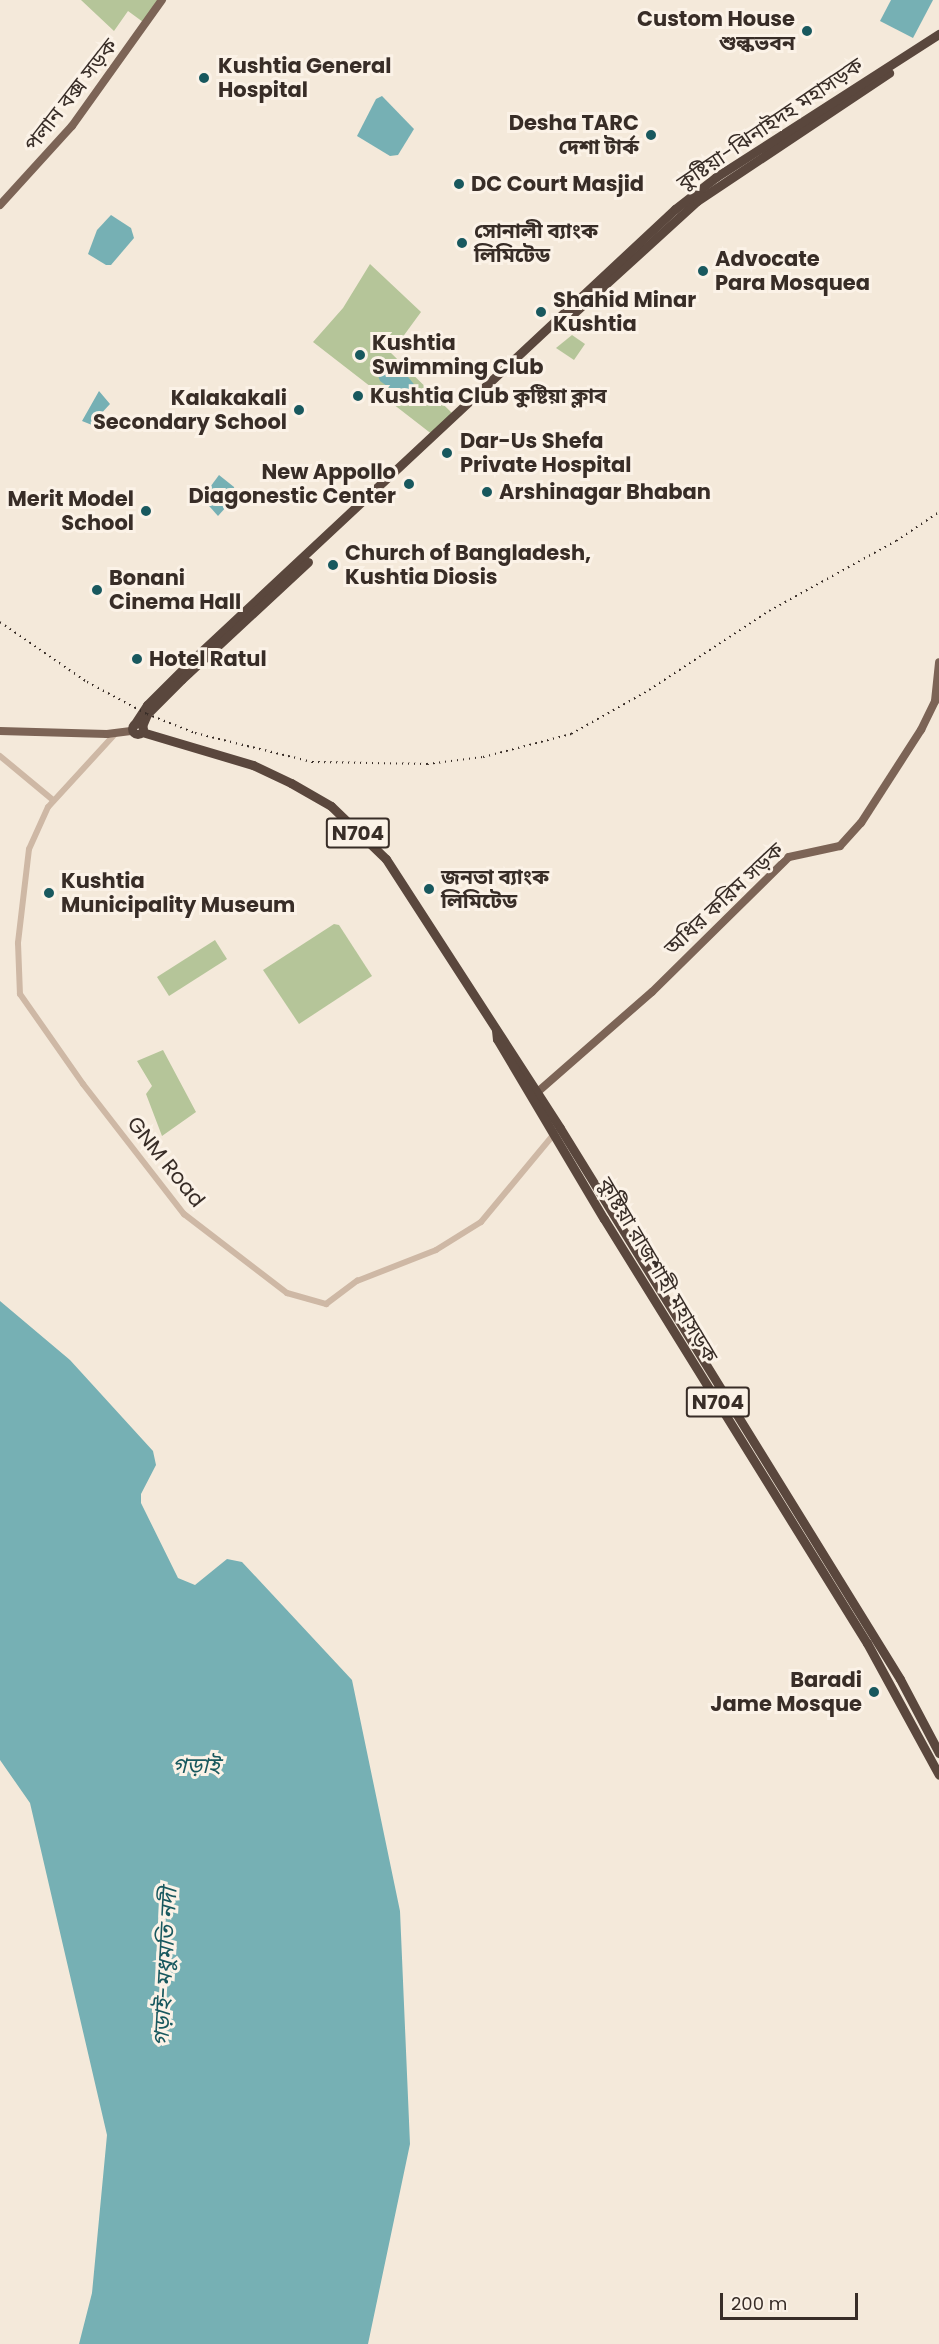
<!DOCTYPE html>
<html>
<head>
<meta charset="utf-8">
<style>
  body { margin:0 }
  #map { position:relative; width:939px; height:2344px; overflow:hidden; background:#f4e9da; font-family:Poppins,"Noto Sans Bengali",sans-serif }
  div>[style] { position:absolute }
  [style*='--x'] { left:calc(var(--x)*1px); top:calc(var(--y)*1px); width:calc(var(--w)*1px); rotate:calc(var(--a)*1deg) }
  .green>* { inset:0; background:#b5c599 }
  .water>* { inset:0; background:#76b0b4 }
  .minor>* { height:6px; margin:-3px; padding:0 3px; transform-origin:3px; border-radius:3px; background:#ceb8a5 }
  .major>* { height:8px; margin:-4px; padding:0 4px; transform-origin:4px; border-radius:4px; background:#7c6456 }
  .highway>* { height:9px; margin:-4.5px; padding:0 4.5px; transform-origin:4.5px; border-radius:4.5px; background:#5a473d }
  .highway>.ring { margin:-4.5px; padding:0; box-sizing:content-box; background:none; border:9px solid #5a473d; border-radius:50% }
  .rail>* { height:1.5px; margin-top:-0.75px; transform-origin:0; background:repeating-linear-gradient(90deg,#382d27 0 1.5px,transparent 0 6px) }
  .dots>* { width:16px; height:16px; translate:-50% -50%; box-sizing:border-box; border:3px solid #fbf2e7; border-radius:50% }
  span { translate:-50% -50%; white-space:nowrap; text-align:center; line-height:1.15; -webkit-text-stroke:6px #fbf2e7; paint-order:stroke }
  .shield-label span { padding:2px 4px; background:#fbf2e7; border:2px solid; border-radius:4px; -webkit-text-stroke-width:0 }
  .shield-label { font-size:20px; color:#382d27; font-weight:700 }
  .poi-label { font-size:21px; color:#382d27; font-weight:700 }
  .right { translate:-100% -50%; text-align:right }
  .left { translate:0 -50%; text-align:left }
  .street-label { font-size:21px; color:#382d27 }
  .water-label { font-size:22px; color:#18585e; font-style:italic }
  .scale { position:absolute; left:720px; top:2293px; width:138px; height:27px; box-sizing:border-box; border:3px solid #382d27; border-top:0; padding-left:8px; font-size:18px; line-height:21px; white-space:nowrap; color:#382d27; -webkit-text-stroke:4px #fbf2e7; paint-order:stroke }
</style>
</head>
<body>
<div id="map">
  <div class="green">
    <i style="clip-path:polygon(81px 0,158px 0,143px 22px,128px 11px,114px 31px)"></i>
    <i style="clip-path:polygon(370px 264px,421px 312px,391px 353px,455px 416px,433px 435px,313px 342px,343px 308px)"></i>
    <i style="clip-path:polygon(572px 335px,585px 344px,574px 360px,556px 348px)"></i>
    <i style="clip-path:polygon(334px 924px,339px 925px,372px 976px,299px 1024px,263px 970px)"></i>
    <i style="clip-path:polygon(215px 940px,227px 959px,169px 996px,157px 977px)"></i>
    <i style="clip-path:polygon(163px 1050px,196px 1112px,162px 1136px,146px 1094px,152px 1086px,137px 1061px)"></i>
  </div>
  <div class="water">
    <i style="clip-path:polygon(891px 0,933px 0,913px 38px,880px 21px)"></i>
    <i style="clip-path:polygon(382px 96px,414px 129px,398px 155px,390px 156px,357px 136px,376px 99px)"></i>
    <i style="clip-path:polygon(111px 215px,131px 228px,134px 238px,111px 265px,106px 265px,88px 254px,97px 230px)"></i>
    <i style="clip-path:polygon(373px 362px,400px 367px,417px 388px,415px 406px,380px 381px)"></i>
    <i style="clip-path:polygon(99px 391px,110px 404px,97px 418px,99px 423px,92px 425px,82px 421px)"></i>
    <i style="clip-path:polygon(219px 475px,234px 487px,235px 497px,218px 516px,202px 498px)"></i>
    <i style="clip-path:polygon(0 1301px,70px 1360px,153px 1451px,156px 1465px,141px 1494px,141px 1503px,178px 1578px,195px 1585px,227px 1559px,242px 1562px,352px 1680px,400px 1911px,410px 2144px,368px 2344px,79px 2344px,92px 2293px,107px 2135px,30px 1803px,0 1760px)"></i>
  </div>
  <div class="minor">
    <i style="--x:115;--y:734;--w:99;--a:132.5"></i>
    <i style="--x:48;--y:807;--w:46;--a:114.3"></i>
    <i style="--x:29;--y:849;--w:95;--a:96.7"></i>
    <i style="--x:18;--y:943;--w:51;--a:87.8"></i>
    <i style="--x:20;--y:994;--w:110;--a:55"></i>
    <i style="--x:83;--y:1084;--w:165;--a:52.2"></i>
    <i style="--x:184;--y:1214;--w:130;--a:37.5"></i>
    <i style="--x:287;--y:1293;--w:41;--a:15.8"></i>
    <i style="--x:326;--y:1304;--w:39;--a:-37"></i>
    <i style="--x:357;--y:1281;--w:85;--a:-21.4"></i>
    <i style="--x:436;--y:1250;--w:53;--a:-31.9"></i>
    <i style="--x:481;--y:1222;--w:114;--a:-50.3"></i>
    <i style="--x:0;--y:756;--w:69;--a:39.7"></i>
  </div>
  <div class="major">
    <i style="--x:0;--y:205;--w:107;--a:-47.7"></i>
    <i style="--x:72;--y:126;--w:155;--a:-54.5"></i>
    <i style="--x:0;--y:731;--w:107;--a:1.6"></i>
    <i style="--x:107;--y:734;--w:26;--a:-7"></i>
    <i style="--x:533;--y:1096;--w:158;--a:-41.2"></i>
    <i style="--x:652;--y:992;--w:192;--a:-44.6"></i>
    <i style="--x:789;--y:857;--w:52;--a:-12.2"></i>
    <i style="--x:840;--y:846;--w:31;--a:-48"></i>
    <i style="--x:861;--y:823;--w:111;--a:-57.2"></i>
    <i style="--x:921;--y:730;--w:32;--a:-64"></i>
    <i style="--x:935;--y:701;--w:39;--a:-84"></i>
  </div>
  <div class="highway">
    <i style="--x:574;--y:313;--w:166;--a:-42.3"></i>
    <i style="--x:697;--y:201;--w:231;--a:-33.7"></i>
    <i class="ring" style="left:132.5px;top:723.5px;width:2px;height:2px"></i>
    <i style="--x:134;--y:725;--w:24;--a:-57"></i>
    <i style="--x:147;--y:705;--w:61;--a:-45"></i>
    <i style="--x:190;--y:662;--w:664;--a:-43.05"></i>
    <i style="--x:675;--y:209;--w:52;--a:-38"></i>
    <i style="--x:716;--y:177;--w:265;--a:-32.7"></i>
    <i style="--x:142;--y:726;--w:13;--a:-67"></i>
    <i style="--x:147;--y:714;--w:49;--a:-45"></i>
    <i style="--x:182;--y:679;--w:172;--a:-42.9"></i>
    <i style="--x:142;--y:732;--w:116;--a:16.6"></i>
    <i style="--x:253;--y:765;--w:42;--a:25.3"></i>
    <i style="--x:291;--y:783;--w:46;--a:29.9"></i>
    <i style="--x:331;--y:806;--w:76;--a:43.9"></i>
    <i style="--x:386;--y:859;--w:320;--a:57.1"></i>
    <i style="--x:560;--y:1128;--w:647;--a:58.32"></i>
    <i style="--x:900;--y:1679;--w:84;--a:62.2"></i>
    <i style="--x:496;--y:1030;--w:9;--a:84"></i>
    <i style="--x:497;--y:1039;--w:209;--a:59.3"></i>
    <i style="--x:604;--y:1219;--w:499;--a:58.2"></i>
    <i style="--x:867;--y:1643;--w:150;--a:61.4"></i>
  </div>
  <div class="rail">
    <i style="--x:0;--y:622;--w:106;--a:34.6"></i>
    <i style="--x:87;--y:682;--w:68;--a:28.1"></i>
    <i style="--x:147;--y:714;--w:52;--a:21.6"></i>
    <i style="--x:195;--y:733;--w:121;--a:13.9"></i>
    <i style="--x:312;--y:762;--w:115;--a:1"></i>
    <i style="--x:427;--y:764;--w:56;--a:-7.1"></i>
    <i style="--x:483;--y:757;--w:91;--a:-14.6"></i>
    <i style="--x:571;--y:734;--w:90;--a:-29.4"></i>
    <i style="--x:649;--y:690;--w:144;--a:-33.4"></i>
    <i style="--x:769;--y:611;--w:145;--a:-28.9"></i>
    <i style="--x:896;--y:541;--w:52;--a:-34"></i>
  </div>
  <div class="dots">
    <i style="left:807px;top:31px;background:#18585e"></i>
    <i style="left:204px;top:78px;background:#18585e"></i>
    <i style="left:651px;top:135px;background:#18585e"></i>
    <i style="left:459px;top:184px;background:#18585e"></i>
    <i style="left:462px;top:243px;background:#18585e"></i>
    <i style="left:703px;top:271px;background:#18585e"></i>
    <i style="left:541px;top:312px;background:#18585e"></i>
    <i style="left:360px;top:355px;background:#18585e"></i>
    <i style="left:358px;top:396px;background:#18585e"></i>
    <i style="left:299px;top:410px;background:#18585e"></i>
    <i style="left:447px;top:453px;background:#18585e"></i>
    <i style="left:409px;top:484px;background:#18585e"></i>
    <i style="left:487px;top:492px;background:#18585e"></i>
    <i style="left:146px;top:511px;background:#18585e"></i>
    <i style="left:333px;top:565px;background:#18585e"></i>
    <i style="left:97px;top:590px;background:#18585e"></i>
    <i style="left:137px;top:659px;background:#18585e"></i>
    <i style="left:429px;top:889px;background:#18585e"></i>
    <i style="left:49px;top:893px;background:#18585e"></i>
    <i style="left:874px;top:1692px;background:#18585e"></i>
  </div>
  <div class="shield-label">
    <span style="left:358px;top:833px">N704</span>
    <span style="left:718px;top:1402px">N704</span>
  </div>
  <div class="poi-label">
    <span class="right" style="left:795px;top:31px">Custom House<br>শুল্কভবন</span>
    <span class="left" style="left:218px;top:78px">Kushtia General<br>Hospital</span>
    <span class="right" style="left:639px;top:135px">Desha TARC<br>দেশা টার্ক</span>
    <span class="left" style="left:471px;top:184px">DC Court Masjid</span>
    <span class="left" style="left:474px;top:243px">সোনালী ব্যাংক<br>লিমিটেড</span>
    <span class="left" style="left:715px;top:271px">Advocate<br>Para Mosquea</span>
    <span class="left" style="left:553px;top:312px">Shahid Minar<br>Kushtia</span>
    <span class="left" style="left:372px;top:355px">Kushtia<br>Swimming Club</span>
    <span class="left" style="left:370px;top:396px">Kushtia Club কুষ্টিয়া ক্লাব</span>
    <span class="right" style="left:287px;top:410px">Kalakakali<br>Secondary School</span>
    <span class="left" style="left:460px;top:453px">Dar-Us Shefa<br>Private Hospital</span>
    <span class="right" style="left:396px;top:484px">New Appollo<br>Diagonestic Center</span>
    <span class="left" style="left:499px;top:492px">Arshinagar Bhaban</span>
    <span class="right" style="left:134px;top:511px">Merit Model<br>School</span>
    <span class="left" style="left:345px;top:565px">Church of Bangladesh,<br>Kushtia Diosis</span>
    <span class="left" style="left:109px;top:590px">Bonani<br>Cinema Hall</span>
    <span class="left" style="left:149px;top:659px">Hotel Ratul</span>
    <span class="left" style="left:441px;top:889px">জনতা ব্যাংক<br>লিমিটেড</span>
    <span class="left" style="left:61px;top:893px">Kushtia<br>Municipality Museum</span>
    <span class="right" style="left:862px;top:1692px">Baradi<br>Jame Mosque</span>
  </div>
  <div class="street-label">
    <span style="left:71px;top:95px;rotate:-52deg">পলান বক্স সড়ক</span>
    <span style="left:770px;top:124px;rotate:-34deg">কুষ্টিয়া-ঝিনাইদহ মহাসড়ক</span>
    <span style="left:724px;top:899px;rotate:-43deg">অধির করিম সড়ক</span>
    <span style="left:166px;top:1162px;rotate:51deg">GNM Road</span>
    <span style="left:658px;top:1270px;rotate:59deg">কুষ্টিয়া রাজশাহী মহাসড়ক</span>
  </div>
  <div class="water-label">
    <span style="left:196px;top:1766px">গড়াই</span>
    <span style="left:165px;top:1967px;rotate:-87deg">গড়াই-মধুমতি নদী</span>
  </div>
  <div class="scale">200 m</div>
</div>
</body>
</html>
